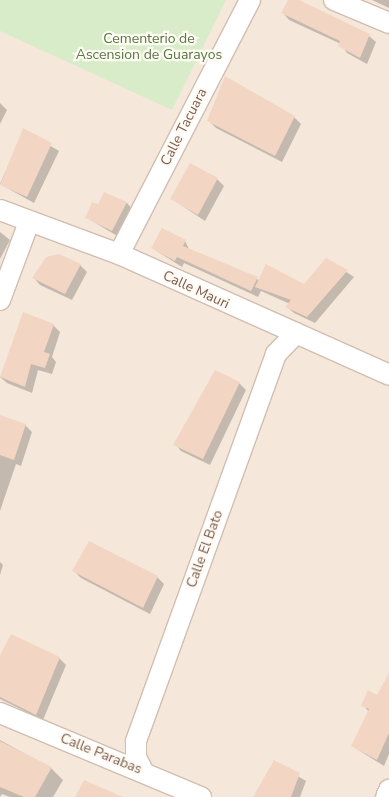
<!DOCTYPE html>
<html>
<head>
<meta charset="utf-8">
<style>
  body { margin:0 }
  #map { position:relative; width:389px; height:797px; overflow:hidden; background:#fdf6ec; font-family:"Nunito Sans",sans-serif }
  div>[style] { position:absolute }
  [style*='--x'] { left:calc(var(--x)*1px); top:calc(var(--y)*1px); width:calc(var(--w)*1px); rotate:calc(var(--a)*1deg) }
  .residential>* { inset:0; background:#f5e8da }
  .green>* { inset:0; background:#d8ecc9 }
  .shadow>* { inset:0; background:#0003 }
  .building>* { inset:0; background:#f3d5c3 }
  .roads { filter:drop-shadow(1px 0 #d1beb0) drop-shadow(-1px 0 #d1beb0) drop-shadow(0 1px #d1beb0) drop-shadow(0 -1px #d1beb0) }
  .minor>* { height:20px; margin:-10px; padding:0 10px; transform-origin:10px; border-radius:10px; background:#fff }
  span { translate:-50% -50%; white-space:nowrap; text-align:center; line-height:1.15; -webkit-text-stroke:4.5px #fffaf3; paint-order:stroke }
  .park-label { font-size:14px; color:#537a41 }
  .street-label { font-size:14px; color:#7a5c4d }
</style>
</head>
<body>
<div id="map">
  <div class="residential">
    <i style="clip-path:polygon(0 0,389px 0,389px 797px,0 797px)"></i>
  </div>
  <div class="green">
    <i style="clip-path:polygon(0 0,226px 0,172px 110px,0 31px)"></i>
  </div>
  <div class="shadow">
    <i style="clip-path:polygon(289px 0,297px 0,369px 36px,376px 42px,367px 64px,347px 53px,341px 44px,289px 20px,283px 13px)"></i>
    <i style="clip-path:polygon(372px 0,389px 0,389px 8px)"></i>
    <i style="clip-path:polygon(0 103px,7px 110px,0 124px)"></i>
    <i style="clip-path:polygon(294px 117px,301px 124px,282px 162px,216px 128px,209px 121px)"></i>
    <i style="clip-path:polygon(24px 130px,59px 151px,34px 203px,0 184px)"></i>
    <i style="clip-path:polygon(217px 179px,224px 186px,205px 221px,172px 199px)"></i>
    <i style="clip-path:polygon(105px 194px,127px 203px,133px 210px,119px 237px,87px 218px,99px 206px)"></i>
    <i style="clip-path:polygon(0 232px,10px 240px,0 259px)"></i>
    <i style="clip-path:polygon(185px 241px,190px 251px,259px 280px,304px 286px,327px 259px,354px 277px,315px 323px,294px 313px,287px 307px,290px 304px,261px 291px,258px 297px,184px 263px,182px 267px,152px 248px)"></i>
    <i style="clip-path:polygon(80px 265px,87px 272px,72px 300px,40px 285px,34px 278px)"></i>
    <i style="clip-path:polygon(53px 325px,60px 332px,52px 357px,56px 362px,52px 374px,38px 370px,32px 393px,7px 383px,0 377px)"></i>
    <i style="clip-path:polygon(239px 383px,246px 390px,210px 465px,181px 451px,175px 444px)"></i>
    <i style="clip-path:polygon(0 416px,25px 425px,32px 432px,21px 466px,16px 464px,0 511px)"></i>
    <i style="clip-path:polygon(0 562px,3px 565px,0 575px)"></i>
    <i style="clip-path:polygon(74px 571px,157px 577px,164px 584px,150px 614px,81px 578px)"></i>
    <i style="clip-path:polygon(0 658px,59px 658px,66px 665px,43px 720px,0 699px)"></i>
    <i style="clip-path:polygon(389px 688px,389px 754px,384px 766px,352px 746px,369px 712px,363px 705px)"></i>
    <i style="clip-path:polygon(0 740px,51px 768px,63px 780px,53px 797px,10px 797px,2px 794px,0 797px)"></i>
    <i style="clip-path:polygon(274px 762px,306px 781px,300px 797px,257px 797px)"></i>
  </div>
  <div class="building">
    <i style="clip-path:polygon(288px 0,299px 0,370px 34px,360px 58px,338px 46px,340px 41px,281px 13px)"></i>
    <i style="clip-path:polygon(225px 76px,295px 116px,275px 156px,207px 121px)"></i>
    <i style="clip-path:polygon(23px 128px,52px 143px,27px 197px,0 185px)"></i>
    <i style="clip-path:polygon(190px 163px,218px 178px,198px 215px,170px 199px)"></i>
    <i style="clip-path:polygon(104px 192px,127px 202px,112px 231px,85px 218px,92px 202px,98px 204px)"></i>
    <i style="clip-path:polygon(162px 228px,186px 240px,183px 246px,258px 277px,251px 291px,177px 257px,175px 261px,151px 248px)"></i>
    <i style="clip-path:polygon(59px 254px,81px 264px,65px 294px,32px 278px,46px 257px)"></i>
    <i style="clip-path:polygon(326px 258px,348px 270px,307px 317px,285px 307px,291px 300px,255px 287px,266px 264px,304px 284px)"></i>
    <i style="clip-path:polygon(23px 312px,54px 324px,44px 352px,50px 354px,45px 368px,31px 364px,25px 387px,0 377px)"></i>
    <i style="clip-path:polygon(215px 370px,240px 382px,203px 459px,173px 445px)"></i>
    <i style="clip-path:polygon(0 415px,26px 424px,14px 460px,0 455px)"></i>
    <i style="clip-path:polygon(89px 541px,158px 576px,143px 608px,72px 571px)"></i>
    <i style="clip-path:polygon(11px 634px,60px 657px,36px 715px,0 697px,0 655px)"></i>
    <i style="clip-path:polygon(389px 673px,389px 733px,377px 760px,351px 746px,369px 709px,361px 706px,368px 690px,377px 695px)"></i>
    <i style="clip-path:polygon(0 741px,52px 767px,35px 797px,24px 797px,0 787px)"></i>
    <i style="clip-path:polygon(274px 760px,300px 773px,291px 797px,253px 797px)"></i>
    <i style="clip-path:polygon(84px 780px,123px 797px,75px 797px)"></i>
  </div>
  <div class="roads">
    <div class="minor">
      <i style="--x:334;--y:0;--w:60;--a:22.7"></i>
      <i style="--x:0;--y:210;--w:127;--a:20.3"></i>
      <i style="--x:119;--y:254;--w:296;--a:24.1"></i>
      <i style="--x:119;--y:254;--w:286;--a:-62.7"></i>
      <i style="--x:0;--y:300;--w:83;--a:-69.6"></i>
      <i style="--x:0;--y:713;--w:218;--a:22.7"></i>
      <i style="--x:143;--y:771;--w:16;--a:-117"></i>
      <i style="--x:136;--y:757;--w:16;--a:-90"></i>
      <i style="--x:136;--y:741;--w:412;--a:-70.1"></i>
      <i style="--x:276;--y:354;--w:29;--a:-46"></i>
      <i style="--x:386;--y:797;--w:8;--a:-67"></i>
    </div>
  </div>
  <div class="park-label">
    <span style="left:149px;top:47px">Cementerio de<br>Ascension de Guarayos</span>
  </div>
  <div class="street-label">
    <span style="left:184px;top:127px;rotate:-63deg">Calle Tacuara</span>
    <span style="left:196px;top:290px;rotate:25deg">Calle Mauri</span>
    <span style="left:205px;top:549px;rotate:-70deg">Calle El Bato</span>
    <span style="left:101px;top:754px;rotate:22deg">Calle Parabas</span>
  </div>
</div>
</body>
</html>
